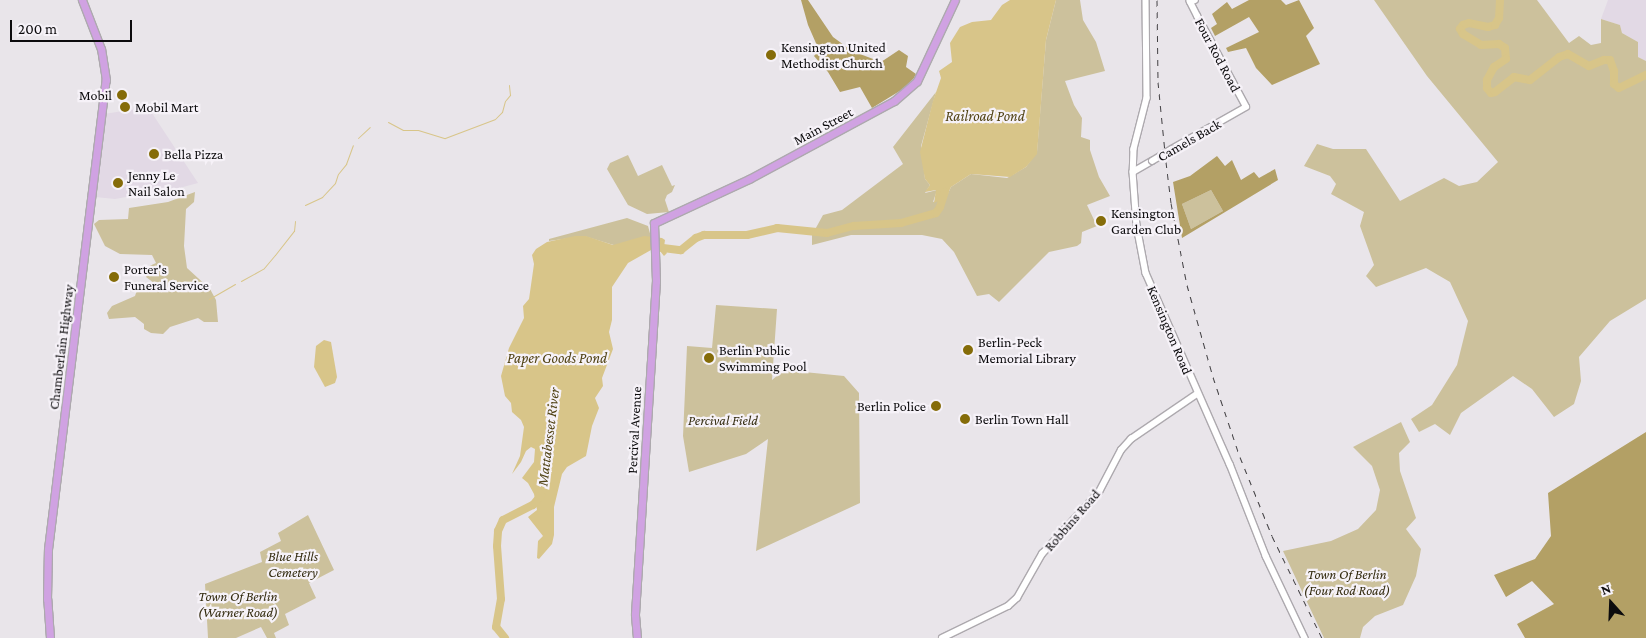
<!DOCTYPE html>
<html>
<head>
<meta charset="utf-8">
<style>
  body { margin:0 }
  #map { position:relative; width:1646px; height:638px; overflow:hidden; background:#e9e5ea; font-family:"Crimson Pro",serif }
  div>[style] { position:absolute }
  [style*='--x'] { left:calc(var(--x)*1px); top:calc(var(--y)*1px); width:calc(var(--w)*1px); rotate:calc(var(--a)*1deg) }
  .built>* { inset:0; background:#e2d9e5 }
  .green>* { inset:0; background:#ccc19c }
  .forest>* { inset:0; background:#b3a065 }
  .water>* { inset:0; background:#d8c589 }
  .stream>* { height:1px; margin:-0.5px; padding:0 0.5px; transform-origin:0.5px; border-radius:0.5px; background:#d8c589 }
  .river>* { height:8px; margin:-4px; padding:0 4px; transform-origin:4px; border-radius:4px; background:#d8c589 }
  .roads { filter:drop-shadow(1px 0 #ada9ae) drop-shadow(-1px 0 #ada9ae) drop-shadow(0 1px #ada9ae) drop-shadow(0 -1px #ada9ae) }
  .minor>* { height:5.5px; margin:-2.75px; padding:0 2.75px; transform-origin:2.75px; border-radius:2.75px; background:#fff }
  .major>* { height:7px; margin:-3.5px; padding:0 3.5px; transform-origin:3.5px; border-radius:3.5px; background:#d0a2e2 }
  .rail>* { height:1px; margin-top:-0.5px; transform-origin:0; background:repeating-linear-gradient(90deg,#424043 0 6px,transparent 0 12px) }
  .bridges { filter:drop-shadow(1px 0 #ada9ae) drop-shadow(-1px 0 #ada9ae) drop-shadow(0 1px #ada9ae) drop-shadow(0 -1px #ada9ae) }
  .minor-bridge>* { height:5.5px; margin:-2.75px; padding:0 2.75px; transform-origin:2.75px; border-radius:2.75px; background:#fff }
  .dots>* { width:14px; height:14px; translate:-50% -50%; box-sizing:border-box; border:2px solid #f6f2f8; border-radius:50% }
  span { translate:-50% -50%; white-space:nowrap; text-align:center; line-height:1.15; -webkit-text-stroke:4.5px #f6f2f8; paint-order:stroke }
  .poi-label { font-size:14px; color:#0c0b0d }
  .left { translate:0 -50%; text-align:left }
  .right { translate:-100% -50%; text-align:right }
  .street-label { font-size:14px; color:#0c0b0d }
  .park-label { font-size:14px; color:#332b0f; font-style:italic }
  .water-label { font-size:15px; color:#504213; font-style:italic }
  .north { position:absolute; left:1586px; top:578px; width:50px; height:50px; -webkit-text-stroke:4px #f6f2f8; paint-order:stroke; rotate:340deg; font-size:14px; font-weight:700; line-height:20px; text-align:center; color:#0c0b0d }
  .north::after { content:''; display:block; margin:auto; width:18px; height:22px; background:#0c0b0d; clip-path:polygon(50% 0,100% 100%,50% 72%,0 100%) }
  .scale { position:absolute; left:10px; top:20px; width:122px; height:22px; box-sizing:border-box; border:2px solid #0c0b0d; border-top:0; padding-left:6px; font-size:15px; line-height:18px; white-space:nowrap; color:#0c0b0d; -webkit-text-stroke:4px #f6f2f8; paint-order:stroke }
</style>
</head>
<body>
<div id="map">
  <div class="built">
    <i style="clip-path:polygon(1608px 0,1646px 0,1646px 61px,1638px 57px,1638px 42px,1622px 33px,1620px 25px,1601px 19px)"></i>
    <i style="clip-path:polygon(148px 107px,198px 183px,138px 199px,137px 195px,115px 199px,95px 197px,104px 114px)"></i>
  </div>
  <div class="green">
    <i style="clip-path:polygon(1056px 0,1080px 0,1083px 20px,1096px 42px,1105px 71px,1065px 81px,1074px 105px,1082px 118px,1081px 137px,1090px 140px,1090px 150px,1099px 177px,1110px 196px,1087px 205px,1097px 226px,1082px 232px,1081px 243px,1077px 246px,1049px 252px,999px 302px,989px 294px,977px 296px,954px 252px,942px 239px,922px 235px,851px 235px,812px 245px,812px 235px,823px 215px,842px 210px,903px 164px,893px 147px,936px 92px,921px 146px,925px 179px,930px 185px,925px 193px,937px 190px,933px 202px,946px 198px,951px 187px,971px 174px,1007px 178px,1026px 167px,1037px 152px,1046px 40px)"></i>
    <i style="clip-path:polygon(1374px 0,1537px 0,1569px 43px,1579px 36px,1591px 45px,1601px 43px,1601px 19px,1620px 25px,1622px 33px,1638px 42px,1638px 57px,1646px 61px,1646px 299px,1610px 321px,1579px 357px,1581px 381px,1574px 404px,1554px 417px,1532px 389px,1513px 376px,1461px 413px,1450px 435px,1435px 424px,1419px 432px,1411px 419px,1432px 405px,1457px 365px,1468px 321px,1450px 282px,1426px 268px,1376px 287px,1366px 276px,1374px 265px,1360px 226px,1364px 212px,1331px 194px,1336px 184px,1330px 176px,1304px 166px,1317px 144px,1333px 149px,1366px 149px,1400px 201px,1444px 178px,1459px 186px,1477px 182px,1498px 162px,1427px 76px)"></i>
    <i style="clip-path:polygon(628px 155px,638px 176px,662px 165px,672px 186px,675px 185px,672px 192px,667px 195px,665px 200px,669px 212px,647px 214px,628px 205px,607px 169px,610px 163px)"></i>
    <i style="clip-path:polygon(1211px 190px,1223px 211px,1191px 229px,1182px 204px)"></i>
    <i style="clip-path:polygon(195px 192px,194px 202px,186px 209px,184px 246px,187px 268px,210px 289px,216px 300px,218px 322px,204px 322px,198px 318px,170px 327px,163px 334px,151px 333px,144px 329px,144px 324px,135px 317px,109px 319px,107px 313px,112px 306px,135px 296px,137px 290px,146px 289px,154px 283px,146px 277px,145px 268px,156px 263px,152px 255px,120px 254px,105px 246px,94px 224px,99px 220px,128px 219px,129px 208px,168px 202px)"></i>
    <i style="clip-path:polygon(627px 218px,648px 226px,651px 237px,617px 246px,584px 236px,549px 241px,549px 239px)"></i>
    <i style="clip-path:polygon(716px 305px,777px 309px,772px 380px,784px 370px,844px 376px,859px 393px,860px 503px,756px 551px,768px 439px,746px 454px,689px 472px,683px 436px,687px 346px,712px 348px)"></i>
    <i style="clip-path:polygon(1401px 422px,1410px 442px,1399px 453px,1400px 471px,1416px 518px,1406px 529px,1421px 549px,1416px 576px,1403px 605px,1375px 616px,1363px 627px,1360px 638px,1324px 638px,1283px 551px,1331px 541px,1358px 529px,1376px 510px,1380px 490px,1372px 466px,1353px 447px)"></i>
    <i style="clip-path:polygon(308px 515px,334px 570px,309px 583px,316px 598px,285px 614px,289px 625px,274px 633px,276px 638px,267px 638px,261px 627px,236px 638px,208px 638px,205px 584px,262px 562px,260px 552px,281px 541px,278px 533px)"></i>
  </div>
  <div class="forest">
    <i style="clip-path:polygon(801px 0,808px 0,833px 37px,852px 51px,881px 62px,899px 50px,908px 56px,906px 67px,916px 74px,914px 78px,903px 89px,872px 108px,860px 87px,840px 92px,828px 72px,814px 56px,819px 50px,808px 25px)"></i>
    <i style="clip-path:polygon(1249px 0,1281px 0,1286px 5px,1299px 0,1314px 28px,1306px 36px,1320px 64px,1272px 85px,1256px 68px,1246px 48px,1228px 52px,1226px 48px,1259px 32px,1249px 17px,1215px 36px,1211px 28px,1217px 24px,1212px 14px,1227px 2px,1232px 9px)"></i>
    <i style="clip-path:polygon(evenodd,1217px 156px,1225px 166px,1232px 160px,1241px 180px,1254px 172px,1259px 178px,1275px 169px,1278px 180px,1182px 238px,1173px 182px,1190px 176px,1217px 156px,1211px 190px,1223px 211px,1191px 229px,1182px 204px,1211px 190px)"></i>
    <i style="clip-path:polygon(1646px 432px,1646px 638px,1525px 638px,1517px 624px,1554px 604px,1532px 581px,1506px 597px,1494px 575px,1535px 559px,1551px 536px,1548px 493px)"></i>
  </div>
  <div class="water">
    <i style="clip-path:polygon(1010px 0,1056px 0,1046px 40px,1037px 154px,1026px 167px,1010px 177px,971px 174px,951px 187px,946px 198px,934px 203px,936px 190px,925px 192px,930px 185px,925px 179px,920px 152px,933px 101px,941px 78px,939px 71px,952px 62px,950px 43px,960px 27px,972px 22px,991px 20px,1002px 5px)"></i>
    <i style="clip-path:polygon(575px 236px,586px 236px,613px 245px,644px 236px,662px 238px,665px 240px,664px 247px,667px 253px,664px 256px,660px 251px,651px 250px,628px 263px,612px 287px,612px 320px,609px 332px,613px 349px,602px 378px,603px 386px,595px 398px,599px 408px,592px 426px,586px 456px,567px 467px,562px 474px,554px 507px,554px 535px,552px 544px,539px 559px,537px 558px,538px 541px,543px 536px,528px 517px,537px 510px,534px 494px,528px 483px,522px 478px,534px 462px,535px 449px,531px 447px,526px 451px,521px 462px,512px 474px,520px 456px,524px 427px,521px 420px,512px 412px,511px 403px,505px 396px,501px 376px,509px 348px,524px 318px,523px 306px,529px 299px,534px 264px,532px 255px,536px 249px,547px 242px)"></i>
    <i style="clip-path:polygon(324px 340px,331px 342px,337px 377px,335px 383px,325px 387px,314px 367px,316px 346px)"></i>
  </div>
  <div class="stream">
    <i style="--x:388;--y:122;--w:17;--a:28"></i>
    <i style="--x:403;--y:130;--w:15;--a:0"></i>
    <i style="--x:418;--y:130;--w:28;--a:17"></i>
    <i style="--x:445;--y:138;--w:53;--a:-20.8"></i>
    <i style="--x:495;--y:119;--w:10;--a:-45"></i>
    <i style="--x:502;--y:112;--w:11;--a:-75"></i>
    <i style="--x:505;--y:101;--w:8;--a:-50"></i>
    <i style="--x:510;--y:95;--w:10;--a:-96"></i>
    <i style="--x:358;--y:138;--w:16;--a:-43"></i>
    <i style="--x:305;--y:205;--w:19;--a:-25"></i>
    <i style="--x:322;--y:197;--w:19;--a:-47"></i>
    <i style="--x:335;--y:183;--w:9;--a:-72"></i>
    <i style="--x:338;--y:174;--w:13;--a:-51"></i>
    <i style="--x:346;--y:164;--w:20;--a:-70"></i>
    <i style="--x:241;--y:281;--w:26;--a:-29"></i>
    <i style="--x:264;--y:268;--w:17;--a:-50"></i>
    <i style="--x:275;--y:255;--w:31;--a:-52"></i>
    <i style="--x:294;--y:231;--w:10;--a:-84"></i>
    <i style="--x:209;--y:299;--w:30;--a:-30"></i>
  </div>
  <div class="river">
    <i style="--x:1500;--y:0;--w:18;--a:93"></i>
    <i style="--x:1499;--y:18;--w:8;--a:120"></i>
    <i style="--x:1495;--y:25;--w:7;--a:164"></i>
    <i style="--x:1488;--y:27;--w:19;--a:-168"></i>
    <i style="--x:1469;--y:23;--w:6;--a:162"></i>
    <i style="--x:1463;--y:25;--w:5;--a:127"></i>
    <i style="--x:1460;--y:29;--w:6;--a:59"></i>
    <i style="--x:1463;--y:34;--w:21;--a:31"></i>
    <i style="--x:1481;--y:45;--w:18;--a:-3"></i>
    <i style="--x:1499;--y:44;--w:7;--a:34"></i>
    <i style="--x:1505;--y:48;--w:11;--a:85"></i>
    <i style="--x:1506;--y:59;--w:14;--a:146"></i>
    <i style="--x:1494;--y:67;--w:15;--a:118"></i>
    <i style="--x:1487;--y:80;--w:8;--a:90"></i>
    <i style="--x:1487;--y:88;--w:6;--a:51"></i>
    <i style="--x:1491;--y:93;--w:4;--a:-14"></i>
    <i style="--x:1495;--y:92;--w:24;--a:-38"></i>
    <i style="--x:1514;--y:77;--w:16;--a:11"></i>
    <i style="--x:1530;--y:80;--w:37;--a:-38"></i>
    <i style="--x:1559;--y:57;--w:9;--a:-18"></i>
    <i style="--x:1568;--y:54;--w:24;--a:30"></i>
    <i style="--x:1589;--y:66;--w:16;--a:-22"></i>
    <i style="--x:1604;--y:60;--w:6;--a:0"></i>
    <i style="--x:1610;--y:60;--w:12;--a:70"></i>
    <i style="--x:1614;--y:71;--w:13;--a:90"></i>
    <i style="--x:1614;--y:84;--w:6;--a:39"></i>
    <i style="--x:1619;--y:88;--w:30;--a:-26"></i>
    <i style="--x:655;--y:247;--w:26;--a:7"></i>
    <i style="--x:681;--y:250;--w:19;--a:-39"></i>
    <i style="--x:696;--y:238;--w:9;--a:-21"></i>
    <i style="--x:704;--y:235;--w:43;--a:0"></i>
    <i style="--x:747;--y:235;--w:31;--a:-13"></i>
    <i style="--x:777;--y:228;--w:50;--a:5.7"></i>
    <i style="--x:827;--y:233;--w:28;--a:-15"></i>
    <i style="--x:854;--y:226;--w:47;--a:-3.7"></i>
    <i style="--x:901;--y:223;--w:36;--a:-16"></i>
    <i style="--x:936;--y:213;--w:7;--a:-56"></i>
    <i style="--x:940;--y:207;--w:16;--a:-72"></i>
    <i style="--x:505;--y:638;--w:14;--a:-129"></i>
    <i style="--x:496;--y:627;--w:28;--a:-80"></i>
    <i style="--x:501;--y:599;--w:53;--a:-94.3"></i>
    <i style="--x:497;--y:546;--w:15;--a:-86"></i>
    <i style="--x:498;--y:531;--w:12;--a:-66"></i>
    <i style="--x:503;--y:520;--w:34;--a:-27"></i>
    <i style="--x:533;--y:505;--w:13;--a:-51"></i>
  </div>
  <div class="roads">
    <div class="minor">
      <i style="--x:1146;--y:0;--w:98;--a:89.4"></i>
      <i style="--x:1147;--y:98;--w:53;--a:104.3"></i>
      <i style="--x:1134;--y:149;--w:23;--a:92"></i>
      <i style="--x:1133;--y:172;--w:54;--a:85.8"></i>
      <i style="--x:1137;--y:226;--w:48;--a:79.2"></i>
      <i style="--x:1146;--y:273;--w:209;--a:66.3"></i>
      <i style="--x:1230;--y:464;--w:99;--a:68.6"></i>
      <i style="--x:1266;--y:556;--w:91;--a:64.6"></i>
      <i style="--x:1172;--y:149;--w:85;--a:-29.6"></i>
      <i style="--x:1246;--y:107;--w:103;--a:-118.3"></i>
      <i style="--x:1197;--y:16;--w:16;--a:-117"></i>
      <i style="--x:1190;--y:2;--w:5;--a:-22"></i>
      <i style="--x:1133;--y:172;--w:22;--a:-30"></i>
      <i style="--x:942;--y:638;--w:73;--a:-25.9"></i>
      <i style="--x:1008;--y:606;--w:12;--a:-42"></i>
      <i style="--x:1017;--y:598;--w:51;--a:-60.4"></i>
      <i style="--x:1042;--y:554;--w:84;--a:-47.4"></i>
      <i style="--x:1099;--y:492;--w:47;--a:-62.4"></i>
      <i style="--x:1121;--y:450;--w:15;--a:-48"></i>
      <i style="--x:1131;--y:439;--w:80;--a:-34.3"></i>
    </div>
    <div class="major">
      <i style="--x:50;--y:638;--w:39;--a:-94"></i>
      <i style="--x:47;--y:599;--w:50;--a:-88.9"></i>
      <i style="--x:48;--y:549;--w:473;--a:-83"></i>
      <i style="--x:106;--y:80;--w:31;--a:-99"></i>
      <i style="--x:101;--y:49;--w:53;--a:-111.2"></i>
      <i style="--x:637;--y:638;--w:24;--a:-95"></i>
      <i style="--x:635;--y:614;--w:334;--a:-86.4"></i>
      <i style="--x:656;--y:281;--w:58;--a:-92"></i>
      <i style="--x:654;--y:223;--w:105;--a:-24.9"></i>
      <i style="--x:749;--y:179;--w:165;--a:-28.3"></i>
      <i style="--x:894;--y:101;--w:30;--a:-41"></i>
      <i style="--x:917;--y:81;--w:89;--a:-64.9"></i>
    </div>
  </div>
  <div class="rail">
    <i style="--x:1157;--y:0;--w:82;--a:89.3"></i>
    <i style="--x:1158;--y:82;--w:80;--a:84.3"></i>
    <i style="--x:1166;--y:162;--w:41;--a:83"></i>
    <i style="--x:1171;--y:203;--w:84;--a:79"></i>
    <i style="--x:1187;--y:285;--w:96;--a:74.2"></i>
    <i style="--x:1213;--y:377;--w:84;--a:71.4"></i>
    <i style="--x:1240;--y:457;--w:85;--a:67.9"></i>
    <i style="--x:1272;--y:536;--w:114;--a:63.9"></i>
  </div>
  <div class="bridges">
    <div class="minor-bridge">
      <i style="--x:1152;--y:161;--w:23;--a:-31"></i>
    </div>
  </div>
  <div class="dots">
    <i style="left:771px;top:55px;background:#856c09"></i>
    <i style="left:122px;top:95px;background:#856c09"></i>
    <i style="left:125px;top:107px;background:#856c09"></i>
    <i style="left:154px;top:154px;background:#856c09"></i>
    <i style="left:118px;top:183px;background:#856c09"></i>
    <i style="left:1101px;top:221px;background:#856c09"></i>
    <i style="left:114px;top:277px;background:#856c09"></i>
    <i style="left:968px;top:350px;background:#856c09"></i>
    <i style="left:709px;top:358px;background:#856c09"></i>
    <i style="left:936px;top:406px;background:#856c09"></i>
    <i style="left:965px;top:419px;background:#856c09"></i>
  </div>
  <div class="poi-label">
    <span class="left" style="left:781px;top:55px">Kensington United<br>Methodist Church</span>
    <span class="right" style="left:112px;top:95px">Mobil</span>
    <span class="left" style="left:135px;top:107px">Mobil Mart</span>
    <span class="left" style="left:164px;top:154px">Bella Pizza</span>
    <span class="left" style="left:128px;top:183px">Jenny Le<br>Nail Salon</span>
    <span class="left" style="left:1111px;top:221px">Kensington<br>Garden Club</span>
    <span class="left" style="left:124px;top:277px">Porter's<br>Funeral Service</span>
    <span class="left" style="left:978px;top:350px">Berlin-Peck<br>Memorial Library</span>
    <span class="left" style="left:719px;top:358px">Berlin Public<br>Swimming Pool</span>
    <span class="right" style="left:926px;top:406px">Berlin Police</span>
    <span class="left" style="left:975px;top:419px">Berlin Town Hall</span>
  </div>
  <div class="street-label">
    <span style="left:1218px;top:55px;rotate:62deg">Four Rod Road</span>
    <span style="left:823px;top:126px;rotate:-28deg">Main Street</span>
    <span style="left:1189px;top:140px;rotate:-30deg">Camels Back</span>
    <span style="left:1170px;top:330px;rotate:67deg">Kensington Road</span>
    <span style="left:61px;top:347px;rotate:-83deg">Chamberlain Highway</span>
    <span style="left:634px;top:430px;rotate:-87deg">Percival Avenue</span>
    <span style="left:1072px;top:520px;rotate:-49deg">Robbins Road</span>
  </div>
  <div class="park-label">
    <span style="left:723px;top:420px">Percival Field</span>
    <span style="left:293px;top:564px">Blue Hills<br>Cemetery</span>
    <span style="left:1347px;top:582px">Town Of Berlin<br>(Four Rod Road)</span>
    <span style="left:238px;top:604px">Town Of Berlin<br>(Warner Road)</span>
  </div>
  <div class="water-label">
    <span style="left:985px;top:117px">Railroad Pond</span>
    <span style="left:557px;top:359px">Paper Goods Pond</span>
    <span style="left:549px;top:437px;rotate:-83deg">Mattabesset River</span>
  </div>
  <div class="north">N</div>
  <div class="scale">200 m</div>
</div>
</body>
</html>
